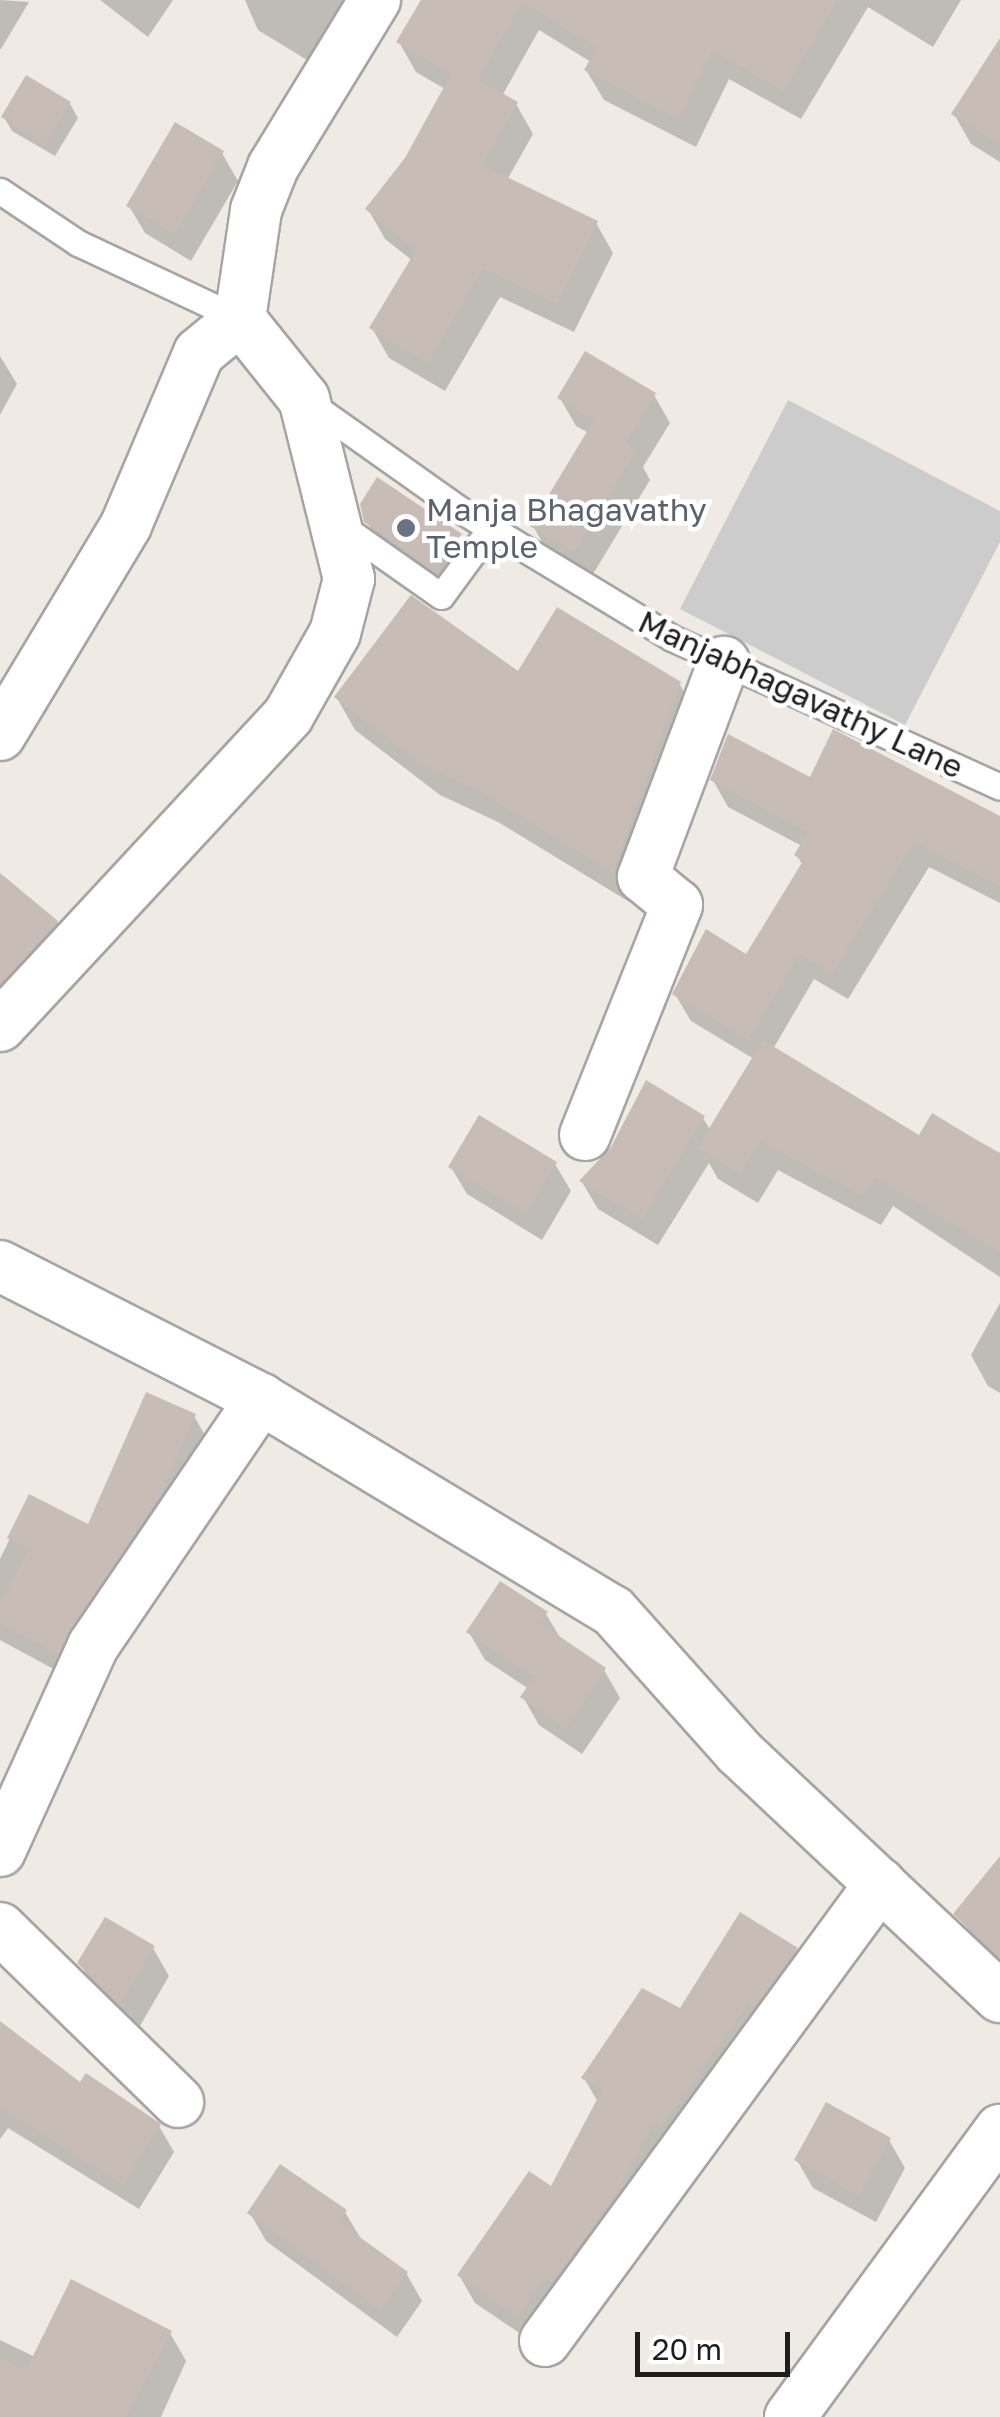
<!DOCTYPE html>
<html>
<head>
<meta charset="utf-8">
<style>
  body { margin:0 }
  #map { position:relative; width:1000px; height:2417px; overflow:hidden; background:#efeae3; font-family:"Golos Text",sans-serif }
  div>[style] { position:absolute }
  [style*='--x'] { left:calc(var(--x)*1px); top:calc(var(--y)*1px); width:calc(var(--w)*1px); rotate:calc(var(--a)*1deg) }
  .religious>* { inset:0; background:#ccc }
  .shadow>* { inset:0; background:#0003 }
  .building>* { inset:0; background:#c7bcb6 }
  .roads { filter:drop-shadow(2px 0 #a5a5a5) drop-shadow(-2px 0 #a5a5a5) drop-shadow(0 2px #a5a5a5) drop-shadow(0 -2px #a5a5a5) }
  .service>* { height:25px; margin:-12.5px; padding:0 12.5px; transform-origin:12.5px; border-radius:12.5px; background:#fff }
  .minor>* { height:50px; margin:-25px; padding:0 25px; transform-origin:25px; border-radius:25px; background:#fff }
  .dots>* { width:28px; height:28px; translate:-50% -50%; box-sizing:border-box; border:5px solid #fff; border-radius:50% }
  span { translate:-50% -50%; white-space:nowrap; text-align:center; line-height:1.15; -webkit-text-stroke:9px #fff; paint-order:stroke }
  .worship-label { font-size:32px; color:#5b616d }
  .left { translate:0 -50%; text-align:left }
  .street-label { font-size:32px; color:#1e1e1e }
  .scale { position:absolute; left:635px; top:2332px; width:155px; height:45px; box-sizing:border-box; border:5px solid #1e1e1e; border-top:0; padding-left:12px; font-size:30px; line-height:35px; white-space:nowrap; color:#1e1e1e; -webkit-text-stroke:8px #fff; paint-order:stroke }
</style>
</head>
<body>
<div id="map">
  <div class="religious">
    <i style="clip-path:polygon(788px 400px,1000px 511px,1000px 542px,905px 725px,680px 609px)"></i>
  </div>
  <div class="shadow">
    <i style="clip-path:polygon(0 0,29px 2px,1px 49px,0 49px)"></i>
    <i style="clip-path:polygon(100px 0,173px 0,148px 37px)"></i>
    <i style="clip-path:polygon(245px 0,352px 0,312px 63px,258px 30px)"></i>
    <i style="clip-path:polygon(424px 0,961px 0,933px 47px,868px 7px,801px 119px,729px 79px,696px 147px,604px 100px,586px 70px,591px 62px,539px 30px,502px 96px,516px 104px,533px 134px,507px 180px,596px 223px,613px 253px,574px 332px,500px 297px,445px 391px,389px 358px,372px 328px,413px 261px,385px 239px,368px 209px,407px 159px,445px 89px,416px 72px,399px 42px)"></i>
    <i style="clip-path:polygon(1000px 42px,1000px 162px,971px 144px,954px 114px)"></i>
    <i style="clip-path:polygon(70px 104px,78px 118px,55px 156px,12px 131px,4px 117px)"></i>
    <i style="clip-path:polygon(222px 153px,238px 181px,191px 261px,145px 233px,129px 206px)"></i>
    <i style="clip-path:polygon(0 356px,17px 384px,0 415px)"></i>
    <i style="clip-path:polygon(654px 395px,670px 423px,643px 467px,650px 480px,590px 579px,549px 554px,533px 526px,589px 433px,576px 426px,560px 398px)"></i>
    <i style="clip-path:polygon(367px 521px,460px 536px,476px 564px,452px 598px,383px 550px)"></i>
    <i style="clip-path:polygon(519px 674px,679px 683px,698px 716px,631px 903px,498px 822px,440px 795px,355px 730px,337px 698px)"></i>
    <i style="clip-path:polygon(834px 732px,1000px 819px,1000px 903px,929px 867px,848px 999px,814px 979px,773px 1049px,920px 1138px,933px 1116px,1000px 1153px,1000px 1277px,893px 1206px,881px 1225px,778px 1170px,758px 1203px,718px 1179px,709px 1163px,658px 1245px,598px 1209px,582px 1182px,703px 1118px,711px 1131px,754px 1059px,691px 1021px,675px 994px,747px 957px,803px 866px,797px 855px,802px 846px,728px 807px,713px 780px,811px 781px)"></i>
    <i style="clip-path:polygon(0 877px,57px 922px,72px 950px,0 996px)"></i>
    <i style="clip-path:polygon(555px 1164px,571px 1191px,542px 1240px,467px 1194px,451px 1167px)"></i>
    <i style="clip-path:polygon(1000px 1303px,1000px 1393px,988px 1386px,971px 1355px)"></i>
    <i style="clip-path:polygon(194px 1416px,210px 1444px,74px 1680px,0 1640px,0 1559px,30px 1497px,89px 1527px)"></i>
    <i style="clip-path:polygon(546px 1614px,562px 1641px,604px 1670px,620px 1698px,582px 1754px,539px 1725px,523px 1697px,529px 1689px,485px 1660px,469px 1632px)"></i>
    <i style="clip-path:polygon(1000px 1860px,1000px 1970px,956px 1914px)"></i>
    <i style="clip-path:polygon(153px 1948px,169px 1976px,137px 2031px,96px 1991px,80px 1963px)"></i>
    <i style="clip-path:polygon(796px 1950px,812px 1977px,534px 2343px,475px 2303px,459px 2275px,552px 2190px,598px 2102px,584px 2078px)"></i>
    <i style="clip-path:polygon(0 2045px,81px 2086px,87px 2076px,159px 2126px,174px 2152px,139px 2209px,8px 2128px,0 2139px)"></i>
    <i style="clip-path:polygon(889px 2140px,905px 2168px,876px 2222px,813px 2188px,797px 2160px)"></i>
    <i style="clip-path:polygon(345px 2212px,361px 2239px,406px 2273px,422px 2301px,397px 2337px,266px 2241px,250px 2213px)"></i>
    <i style="clip-path:polygon(170px 2333px,186px 2361px,161px 2417px,0 2417px,0 2340px,35px 2357px)"></i>
  </div>
  <div class="building">
    <i style="clip-path:polygon(421px 0,837px 0,784px 91px,712px 51px,679px 119px,584px 70px,597px 48px,522px 2px,478px 80px,518px 102px,482px 165px,598px 221px,557px 304px,483px 268px,428px 363px,369px 328px,416px 250px,365px 209px,405px 158px,451px 74px,396px 42px)"></i>
    <i style="clip-path:polygon(1000px 38px,1000px 145px,951px 114px)"></i>
    <i style="clip-path:polygon(26px 75px,71px 102px,46px 144px,1px 117px)"></i>
    <i style="clip-path:polygon(175px 122px,224px 151px,175px 234px,126px 206px)"></i>
    <i style="clip-path:polygon(585px 351px,656px 393px,625px 444px,636px 450px,574px 553px,530px 526px,594px 420px,557px 398px)"></i>
    <i style="clip-path:polygon(377px 477px,462px 534px,435px 572px,364px 522px,360px 504px)"></i>
    <i style="clip-path:polygon(411px 595px,518px 671px,557px 607px,681px 682px,613px 873px,477px 790px,419px 763px,334px 697px)"></i>
    <i style="clip-path:polygon(833px 729px,1000px 816px,1000px 886px,914px 842px,832px 974px,799px 954px,748px 1040px,672px 994px,706px 929px,746px 954px,803px 861px,794px 855px,808px 832px,710px 780px,728px 734px,810px 777px)"></i>
    <i style="clip-path:polygon(0 873px,58px 921px,0 984px)"></i>
    <i style="clip-path:polygon(763px 1040px,919px 1135px,932px 1113px,1000px 1154px,1000px 1252px,875px 1177px,863px 1196px,760px 1141px,740px 1174px,697px 1148px)"></i>
    <i style="clip-path:polygon(646px 1080px,705px 1116px,642px 1219px,579px 1181px,611px 1147px)"></i>
    <i style="clip-path:polygon(479px 1115px,557px 1162px,526px 1214px,448px 1167px)"></i>
    <i style="clip-path:polygon(146px 1392px,196px 1414px,160px 1496px,58px 1654px,0 1623px,0 1603px,29px 1549px,7px 1538px,29px 1494px,88px 1524px)"></i>
    <i style="clip-path:polygon(500px 1581px,548px 1612px,540px 1623px,606px 1668px,566px 1728px,520px 1697px,534px 1677px,466px 1632px)"></i>
    <i style="clip-path:polygon(1000px 1856px,1000px 1958px,953px 1914px)"></i>
    <i style="clip-path:polygon(740px 1912px,798px 1948px,754px 2007px,748px 2004px,661px 2127px,654px 2123px,615px 2196px,552px 2283px,545px 2278px,518px 2317px,457px 2275px,529px 2171px,551px 2186px,602px 2090px,581px 2078px,642px 1988px,680px 2008px)"></i>
    <i style="clip-path:polygon(105px 1917px,155px 1946px,120px 2005px,77px 1963px)"></i>
    <i style="clip-path:polygon(0 2021px,80px 2082px,86px 2073px,161px 2124px,123px 2185px,0 2108px)"></i>
    <i style="clip-path:polygon(826px 2102px,891px 2138px,859px 2196px,794px 2160px)"></i>
    <i style="clip-path:polygon(280px 2164px,347px 2210px,339px 2222px,408px 2272px,381px 2311px,247px 2213px)"></i>
    <i style="clip-path:polygon(71px 2279px,172px 2331px,126px 2417px,0 2417px,0 2358px,26px 2370px)"></i>
  </div>
  <div class="roads">
    <div class="service">
      <i style="--x:0;--y:191;--w:94;--a:33.7"></i>
      <i style="--x:78;--y:243;--w:179;--a:25.1"></i>
      <i style="--x:308;--y:402;--w:185;--a:35.3"></i>
      <i style="--x:459;--y:509;--w:249;--a:31.2"></i>
      <i style="--x:672;--y:638;--w:360;--a:24.4"></i>
      <i style="--x:340;--y:525;--w:123;--a:35.1"></i>
      <i style="--x:441;--y:596;--w:83;--a:-53.8"></i>
    </div>
    <div class="minor">
      <i style="--x:0;--y:735;--w:245;--a:-59"></i>
      <i style="--x:126;--y:525;--w:187;--a:-67"></i>
      <i style="--x:199;--y:353;--w:53;--a:-39.7"></i>
      <i style="--x:0;--y:1026;--w:423;--a:-47.1"></i>
      <i style="--x:288;--y:716;--w:95;--a:-60.5"></i>
      <i style="--x:335;--y:633;--w:56;--a:-75.5"></i>
      <i style="--x:349;--y:579;--w:186;--a:-104"></i>
      <i style="--x:304;--y:399;--w:102;--a:-128.7"></i>
      <i style="--x:240;--y:319;--w:110;--a:-81.6"></i>
      <i style="--x:256;--y:210;--w:46;--a:-68.4"></i>
      <i style="--x:273;--y:167;--w:196;--a:-58.6"></i>
      <i style="--x:585;--y:1135;--w:248;--a:-68.2"></i>
      <i style="--x:677;--y:905;--w:44;--a:-140.5"></i>
      <i style="--x:643;--y:877;--w:230;--a:-69.4"></i>
      <i style="--x:0;--y:1266;--w:293;--a:27"></i>
      <i style="--x:261;--y:1399;--w:411;--a:31.1"></i>
      <i style="--x:613;--y:1611;--w:189;--a:48.2"></i>
      <i style="--x:739;--y:1752;--w:358;--a:43.2"></i>
      <i style="--x:0;--y:1851;--w:225;--a:-65.6"></i>
      <i style="--x:93;--y:1646;--w:299;--a:-55.8"></i>
      <i style="--x:0;--y:1928;--w:249;--a:44.3"></i>
      <i style="--x:545;--y:2341;--w:567;--a:-53.76"></i>
      <i style="--x:790;--y:2417;--w:356;--a:-53.8"></i>
    </div>
  </div>
  <div class="dots">
    <i style="left:406px;top:528px;background:#6b7280"></i>
  </div>
  <div class="worship-label">
    <span class="left" style="left:426px;top:528px">Manja Bhagavathy<br>Temple</span>
  </div>
  <div class="street-label">
    <span style="left:801px;top:694px;rotate:25deg">Manjabhagavathy Lane</span>
  </div>
  <div class="scale">20 m</div>
</div>
</body>
</html>
